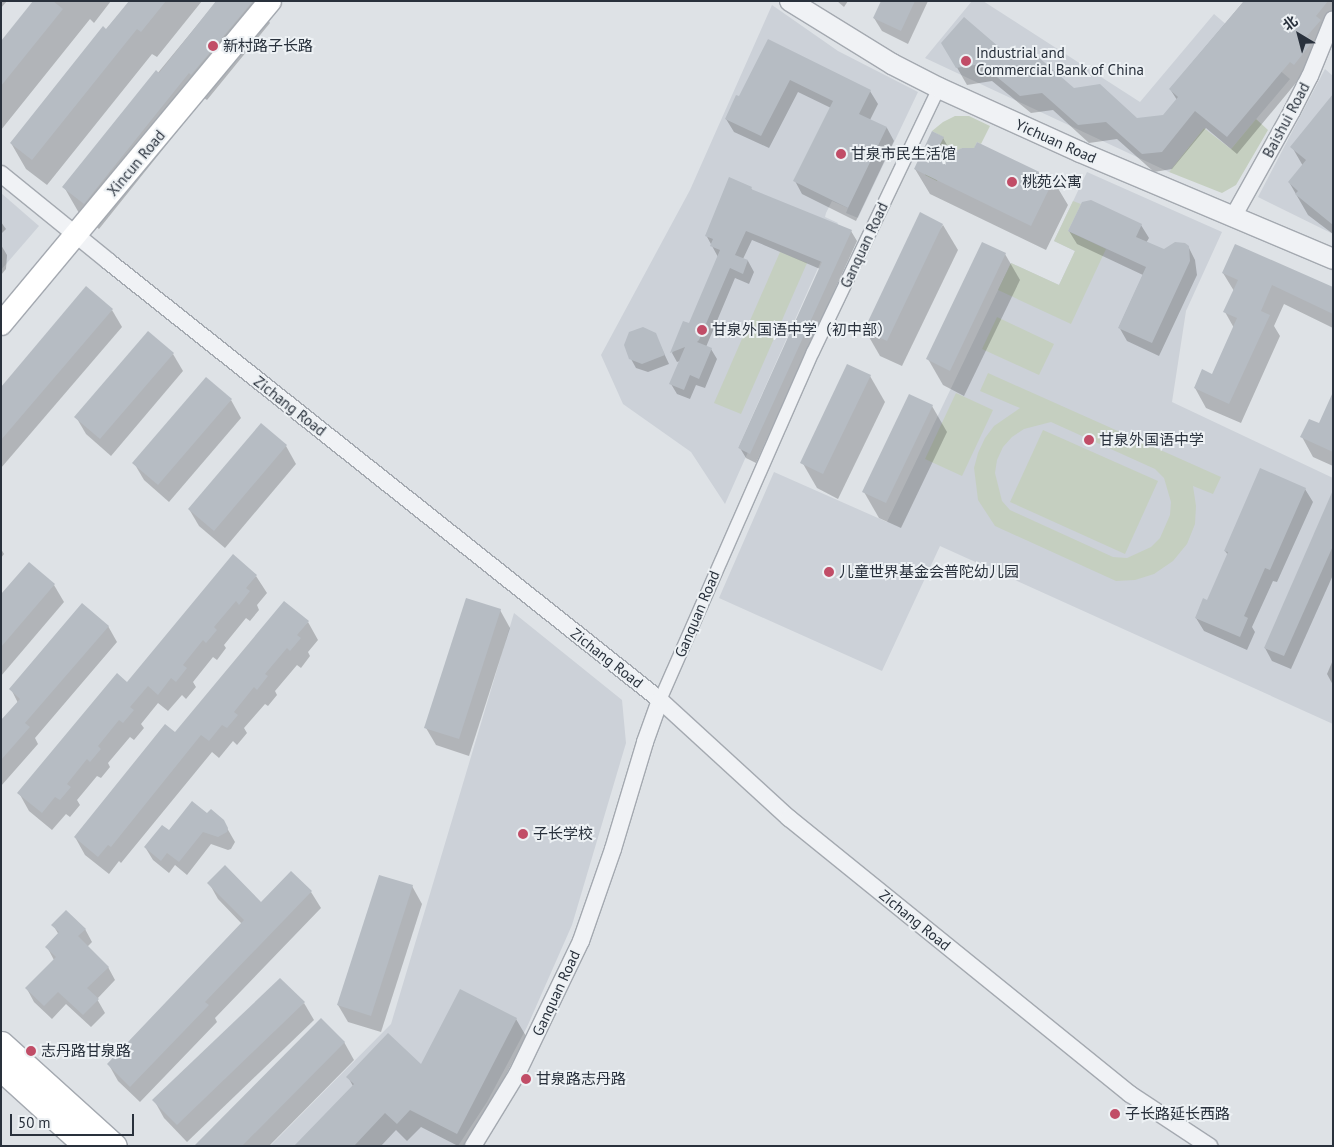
<!DOCTYPE html>
<html>
<head>
<meta charset="utf-8">
<style>
  body { margin:0 }
  #map { position:relative; width:1334px; height:1147px; overflow:hidden; background:#dee2e6; font-family:"PT Sans","Noto Sans SC",sans-serif }
  div>[style] { position:absolute }
  [style*='--x'] { left:calc(var(--x)*1px); top:calc(var(--y)*1px); width:calc(var(--w)*1px); rotate:calc(var(--a)*1deg) }
  .built>* { inset:0; background:#ccd1d8 }
  .green>* { inset:0; background:#c5cfc0 }
  .shadow>* { inset:0; background:#0003 }
  .building>* { inset:0; background:#b6bcc3 }
  .roads { filter:drop-shadow(1px 0 #a4a9b0) drop-shadow(-1px 0 #a4a9b0) drop-shadow(0 1px #a4a9b0) drop-shadow(0 -1px #a4a9b0) }
  .pedestrian>* { height:12px; margin:-6px; padding:0 6px; transform-origin:6px; border-radius:6px; background:#f0f2f5 }
  .minor>* { height:16px; margin:-8px; padding:0 8px; transform-origin:8px; border-radius:8px; background:#f0f2f5 }
  .tertiary>* { height:20px; margin:-10px; padding:0 10px; transform-origin:10px; border-radius:10px; background:#f0f2f5 }
  .secondary>* { height:22px; margin:-11px; padding:0 11px; transform-origin:11px; border-radius:11px; background:#fff }
  .primary>* { height:25px; margin:-12.5px; padding:0 12.5px; transform-origin:12.5px; border-radius:12.5px; background:#fff }
  .dots>* { width:14px; height:14px; translate:-50% -50%; box-sizing:border-box; border:2px solid #edf1f4; border-radius:50% }
  span { translate:-50% -50%; white-space:nowrap; text-align:center; line-height:1.15; -webkit-text-stroke:4px #edf1f4; paint-order:stroke }
  .poi-label { font-size:15px; color:#29313c }
  .left { translate:0 -50%; text-align:left }
  .street-label { font-size:15px; color:#29313c }
  .frame { position:absolute; inset:0; border:2px solid #29313c; pointer-events:none }
  .north { position:absolute; left:1274px; top:10px; width:50px; height:50px; -webkit-text-stroke:4px #edf1f4; paint-order:stroke; rotate:323deg; font-size:14px; font-weight:700; line-height:20px; text-align:center; color:#29313c }
  .north::after { content:''; display:block; margin:auto; width:18px; height:22px; background:#29313c; clip-path:polygon(50% 0,100% 100%,50% 72%,0 100%) }
  .scale { position:absolute; left:10px; top:1114px; width:124px; height:22px; box-sizing:border-box; border:2px solid #29313c; border-top:0; padding-left:6px; font-size:15px; line-height:18px; white-space:nowrap; color:#29313c; -webkit-text-stroke:4px #edf1f4; paint-order:stroke }
</style>
</head>
<body>
<div id="map">
  <div class="built">
    <i style="clip-path:polygon(972px 1px,983px 1px,1140px 102px,1214px 14px,1290px 79px,1231px 149px,1204px 128px,1169px 172px,925px 58px)"></i>
    <i style="clip-path:polygon(772px 5px,838px 51px,918px 92px,858px 218px,846px 213px,848px 208px,832px 201px,826px 213px,825px 217px,838px 223px,738px 448px,748px 452px,725px 504px,691px 452px,623px 404px,601px 355px,690px 190px)"></i>
    <i style="clip-path:polygon(1325px 69px,1333px 76px,1333px 234px,1258px 197px)"></i>
    <i style="clip-path:polygon(1087px 172px,1222px 232px,1186px 311px,1172px 402px,1333px 478px,1333px 724px,940px 546px,882px 671px,719px 598px,774px 472px,887px 522px,1011px 263px,1059px 285px,1075px 251px,1054px 241px)"></i>
    <i style="clip-path:polygon(1px 193px,39px 226px,1px 270px)"></i>
    <i style="clip-path:polygon(514px 613px,622px 700px,626px 743px,572px 925px,527px 1027px,487px 1102px,458px 1146px,270px 1146px,391px 1024px)"></i>
  </div>
  <div class="green">
    <i style="clip-path:polygon(955px 116px,969px 116px,990px 126px,981px 144px,977px 142px,974px 149px,962px 148px,949px 157px,937px 181px,925px 175px,943px 137px,932px 131px,943px 122px)"></i>
    <i style="clip-path:polygon(1256px 119px,1268px 130px,1236px 185px,1222px 193px,1169px 172px,1204px 128px,1231px 149px)"></i>
    <i style="clip-path:polygon(1073px 201px,1081px 204px,1068px 231px,1106px 249px,1071px 324px,998px 290px,1011px 263px,1059px 285px,1075px 251px,1054px 241px)"></i>
    <i style="clip-path:polygon(780px 252px,807px 263px,741px 414px,714px 403px)"></i>
    <i style="clip-path:polygon(997px 317px,1054px 344px,1039px 375px,982px 349px)"></i>
    <i style="clip-path:polygon(evenodd,988px 373px,1221px 477px,1213px 494px,1193px 486px,1196px 506px,1195px 524px,1187px 544px,1173px 561px,1154px 574px,1135px 580px,1116px 581px,995px 526px,978px 500px,974px 468px,978px 453px,985px 438px,994px 426px,1020px 408px,980px 391px,988px 373px,1051px 422px,1155px 469px,1164px 478px,1171px 502px,1170px 515px,1160px 538px,1151px 547px,1127px 558px,1113px 557px,1010px 510px,1002px 501px,995px 473px,997px 460px,1003px 447px,1012px 437px,1024px 429px,1051px 422px)"></i>
    <i style="clip-path:polygon(956px 393px,993px 410px,962px 476px,925px 459px)"></i>
    <i style="clip-path:polygon(1043px 430px,1158px 481px,1125px 554px,1010px 502px)"></i>
  </div>
  <div class="shadow">
    <i style="clip-path:polygon(1px 1px,7px 1px,1px 8px)"></i>
    <i style="clip-path:polygon(35px 1px,111px 1px,94px 23px,90px 19px,1px 130px,1px 43px)"></i>
    <i style="clip-path:polygon(130px 1px,202px 1px,157px 57px,152px 54px,47px 185px,26px 169px,11px 143px)"></i>
    <i style="clip-path:polygon(217px 1px,278px 1px,266px 16px,270px 23px,207px 100px,204px 98px,99px 229px,79px 213px,64px 187px)"></i>
    <i style="clip-path:polygon(837px 1px,848px 1px,844px 7px)"></i>
    <i style="clip-path:polygon(882px 1px,928px 1px,908px 44px,882px 31px,874px 18px)"></i>
    <i style="clip-path:polygon(1244px 1px,1333px 1px,1333px 25px,1300px 78px,1237px 154px,1206px 128px,1172px 169px,1154px 172px,1117px 139px,1089px 143px,1053px 110px,1031px 113px,992px 81px,967px 85px,943px 43px,1013px 61px,1137px 119px,1164px 116px,1177px 100px,1170px 89px)"></i>
    <i style="clip-path:polygon(768px 41px,870px 91px,878px 104px,870px 120px,887px 128px,894px 141px,856px 221px,802px 194px,795px 181px,831px 108px,798px 92px,769px 148px,734px 132px,726px 119px,740px 98px)"></i>
    <i style="clip-path:polygon(1333px 100px,1333px 234px,1308px 215px,1289px 182px,1303px 166px,1292px 147px)"></i>
    <i style="clip-path:polygon(943px 138px,952px 154px,975px 149px,1053px 180px,1068px 205px,1046px 250px,930px 194px,915px 169px)"></i>
    <i style="clip-path:polygon(751px 188px,753px 192px,851px 231px,857px 241px,756px 463px,746px 458px,740px 448px,820px 269px,752px 240px,743px 259px,748px 261px,754px 272px,749px 284px,735px 278px,706px 347px,711px 349px,717px 359px,705px 388px,696px 385px,690px 399px,677px 394px,671px 384px,680px 361px,677px 362px,672px 353px,684px 323px,689px 325px,718px 257px,706px 235px)"></i>
    <i style="clip-path:polygon(1px 222px,6px 229px,1px 234px)"></i>
    <i style="clip-path:polygon(943px 225px,958px 250px,902px 366px,880px 356px,865px 330px)"></i>
    <i style="clip-path:polygon(1141px 225px,1149px 238px,1146px 243px,1164px 251px,1188px 246px,1195px 260px,1197px 275px,1159px 356px,1127px 341px,1119px 327px,1143px 275px,1077px 244px,1069px 231px)"></i>
    <i style="clip-path:polygon(1px 245px,7px 255px,6px 269px,1px 275px)"></i>
    <i style="clip-path:polygon(1005px 254px,1020px 280px,964px 396px,943px 385px,928px 359px)"></i>
    <i style="clip-path:polygon(1223px 273px,1333px 289px,1333px 328px,1284px 304px,1274px 326px,1280px 336px,1241px 423px,1206px 408px,1195px 388px,1212px 376px,1234px 328px,1225px 312px,1234px 291px)"></i>
    <i style="clip-path:polygon(112px 310px,122px 327px,1px 468px,1px 388px)"></i>
    <i style="clip-path:polygon(655px 334px,669px 364px,648px 372px,636px 368px,631px 359px)"></i>
    <i style="clip-path:polygon(173px 354px,183px 371px,111px 456px,86px 434px,76px 417px)"></i>
    <i style="clip-path:polygon(870px 376px,885px 402px,838px 499px,817px 488px,802px 462px)"></i>
    <i style="clip-path:polygon(1333px 395px,1333px 466px,1313px 457px,1302px 437px,1319px 425px)"></i>
    <i style="clip-path:polygon(231px 400px,241px 418px,169px 502px,144px 480px,134px 463px)"></i>
    <i style="clip-path:polygon(932px 406px,947px 432px,901px 528px,879px 518px,864px 492px)"></i>
    <i style="clip-path:polygon(261px 425px,286px 446px,296px 464px,225px 548px,199px 526px,189px 509px)"></i>
    <i style="clip-path:polygon(1305px 489px,1313px 502px,1277px 582px,1273px 581px,1252px 627px,1255px 632px,1247px 650px,1204px 631px,1196px 618px,1208px 601px,1228px 555px,1225px 551px)"></i>
    <i style="clip-path:polygon(1333px 501px,1333px 575px,1291px 669px,1272px 661px,1265px 648px)"></i>
    <i style="clip-path:polygon(1px 549px,4px 554px,1px 558px)"></i>
    <i style="clip-path:polygon(256px 576px,267px 593px,257px 605px,259px 610px,250px 621px,246px 618px,224px 645px,226px 648px,217px 660px,213px 657px,193px 682px,196px 687px,186px 699px,182px 695px,168px 711px,158px 703px,141px 724px,144px 728px,134px 740px,130px 737px,108px 763px,110px 767px,101px 778px,97px 776px,77px 800px,80px 805px,70px 817px,66px 814px,52px 830px,29px 811px,19px 793px,127px 683px)"></i>
    <i style="clip-path:polygon(54px 585px,64px 602px,1px 676px,1px 595px)"></i>
    <i style="clip-path:polygon(500px 610px,510px 628px,469px 756px,436px 745px,426px 728px)"></i>
    <i style="clip-path:polygon(308px 622px,318px 640px,308px 652px,310px 656px,301px 668px,297px 665px,275px 691px,277px 695px,268px 706px,265px 704px,244px 728px,247px 733px,237px 745px,233px 741px,219px 758px,212px 752px,121px 863px,119px 861px,109px 874px,85px 855px,75px 837px,176px 733px)"></i>
    <i style="clip-path:polygon(108px 626px,117px 642px,35px 738px,38px 744px,1px 786px,1px 722px,18px 703px,11px 689px)"></i>
    <i style="clip-path:polygon(1333px 660px,1333px 685px,1327px 674px)"></i>
    <i style="clip-path:polygon(223px 821px,235px 842px,231px 849px,228px 850px,211px 844px,187px 875px,175px 865px,169px 873px,153px 860px,145px 847px,169px 832px)"></i>
    <i style="clip-path:polygon(209px 883px,261px 904px,311px 892px,321px 908px,215px 1018px,217px 1022px,140px 1102px,118px 1081px,109px 1065px,242px 924px,218px 899px)"></i>
    <i style="clip-path:polygon(412px 886px,422px 904px,381px 1032px,348px 1022px,338px 1005px)"></i>
    <i style="clip-path:polygon(53px 925px,85px 929px,92px 942px,87px 947px,108px 967px,115px 980px,97px 999px,105px 1013px,91px 1027px,66px 1004px,52px 1019px,34px 1002px,27px 989px,54px 960px,47px 947px,59px 935px)"></i>
    <i style="clip-path:polygon(304px 1003px,314px 1020px,187px 1142px,164px 1118px,154px 1100px)"></i>
    <i style="clip-path:polygon(516px 1019px,526px 1036px,469px 1146px,458px 1146px,421px 1127px,407px 1141px,396px 1130px,381px 1146px,296px 1146px,353px 1086px,348px 1077px,422px 1066px)"></i>
    <i style="clip-path:polygon(344px 1042px,354px 1060px,269px 1146px,196px 1146px)"></i>
  </div>
  <div class="building">
    <i style="clip-path:polygon(33px 1px,53px 1px,63px 9px,1px 86px,1px 41px)"></i>
    <i style="clip-path:polygon(129px 1px,166px 1px,141px 32px,137px 29px,32px 160px,10px 143px,103px 26px,106px 29px)"></i>
    <i style="clip-path:polygon(216px 1px,253px 1px,191px 75px,189px 73px,84px 204px,62px 187px,156px 70px,159px 73px)"></i>
    <i style="clip-path:polygon(881px 1px,915px 1px,901px 31px,873px 18px)"></i>
    <i style="clip-path:polygon(1244px 1px,1328px 1px,1316px 16px,1321px 20px,1307px 36px,1313px 41px,1294px 65px,1290px 62px,1227px 137px,1195px 111px,1162px 152px,1142px 154px,1106px 122px,1078px 125px,1042px 93px,1020px 96px,981px 64px,956px 68px,941px 43px,964px 17px,1014px 60px,1037px 56px,1074px 88px,1100px 84px,1137px 118px,1163px 115px,1178px 97px,1169px 89px)"></i>
    <i style="clip-path:polygon(768px 39px,871px 90px,859px 114px,887px 127px,848px 208px,793px 181px,833px 101px,790px 80px,761px 136px,725px 119px,736px 95px,739px 96px)"></i>
    <i style="clip-path:polygon(1333px 94px,1333px 225px,1295px 194px,1298px 191px,1288px 182px,1306px 160px,1290px 147px)"></i>
    <i style="clip-path:polygon(932px 131px,944px 137px,931px 162px,962px 148px,974px 148px,977px 142px,1054px 179px,1031px 226px,914px 169px)"></i>
    <i style="clip-path:polygon(729px 177px,752px 187px,751px 189px,852px 230px,750px 454px,738px 448px,822px 262px,746px 231px,735px 255px,748px 260px,743px 274px,730px 268px,699px 340px,697px 342px,712px 348px,699px 379px,690px 375px,684px 390px,669px 384px,685px 347px,670px 353px,683px 321px,689px 323px,720px 250px,710px 246px,713px 239px,705px 236px)"></i>
    <i style="clip-path:polygon(1091px 200px,1142px 224px,1136px 237px,1164px 249px,1175px 242px,1185px 243px,1189px 246px,1190px 261px,1152px 343px,1118px 328px,1146px 267px,1068px 231px,1082px 202px)"></i>
    <i style="clip-path:polygon(920px 212px,943px 224px,887px 341px,864px 330px)"></i>
    <i style="clip-path:polygon(982px 242px,1006px 253px,950px 371px,926px 359px)"></i>
    <i style="clip-path:polygon(1235px 244px,1333px 287px,1333px 314px,1272px 285px,1261px 311px,1270px 315px,1229px 404px,1194px 388px,1202px 369px,1212px 374px,1237px 318px,1223px 312px,1238px 280px,1222px 273px)"></i>
    <i style="clip-path:polygon(86px 286px,113px 309px,1px 440px,1px 387px)"></i>
    <i style="clip-path:polygon(643px 327px,656px 333px,665px 355px,642px 364px,629px 359px,624px 345px,629px 332px)"></i>
    <i style="clip-path:polygon(148px 331px,174px 353px,100px 439px,74px 417px)"></i>
    <i style="clip-path:polygon(847px 364px,871px 375px,823px 474px,800px 463px)"></i>
    <i style="clip-path:polygon(206px 377px,232px 399px,158px 485px,132px 463px)"></i>
    <i style="clip-path:polygon(1333px 392px,1333px 452px,1300px 437px,1309px 419px,1319px 423px)"></i>
    <i style="clip-path:polygon(909px 394px,933px 405px,886px 503px,862px 492px)"></i>
    <i style="clip-path:polygon(261px 423px,287px 445px,214px 531px,188px 509px)"></i>
    <i style="clip-path:polygon(1260px 468px,1306px 488px,1270px 570px,1265px 568px,1244px 616px,1248px 618px,1240px 637px,1195px 618px,1203px 598px,1207px 600px,1228px 552px,1224px 551px)"></i>
    <i style="clip-path:polygon(1333px 490px,1333px 546px,1284px 656px,1264px 648px)"></i>
    <i style="clip-path:polygon(233px 554px,257px 575px,246px 588px,250px 591px,239px 605px,236px 601px,214px 627px,217px 630px,206px 643px,203px 640px,183px 665px,187px 668px,176px 682px,171px 678px,158px 695px,148px 686px,130px 707px,134px 710px,123px 723px,119px 720px,98px 746px,101px 749px,90px 762px,87px 759px,67px 784px,71px 787px,60px 800px,55px 797px,42px 813px,17px 793px,117px 673px,127px 682px)"></i>
    <i style="clip-path:polygon(29px 562px,55px 584px,1px 647px,1px 594px)"></i>
    <i style="clip-path:polygon(466px 598px,501px 609px,459px 739px,424px 728px)"></i>
    <i style="clip-path:polygon(284px 601px,309px 621px,297px 635px,301px 638px,290px 651px,287px 648px,265px 674px,268px 676px,257px 690px,254px 687px,234px 712px,238px 715px,227px 728px,222px 725px,209px 741px,201px 735px,111px 847px,108px 845px,98px 857px,74px 837px,165px 724px,175px 732px)"></i>
    <i style="clip-path:polygon(82px 603px,109px 626px,25px 723px,30px 727px,1px 760px,1px 720px,20px 699px,9px 689px)"></i>
    <i style="clip-path:polygon(192px 801px,207px 813px,211px 809px,224px 820px,228px 828px,227px 832px,218px 837px,203px 832px,179px 862px,167px 853px,161px 861px,144px 847px,162px 825px,169px 830px)"></i>
    <i style="clip-path:polygon(225px 865px,261px 902px,291px 871px,312px 891px,205px 1002px,209px 1005px,130px 1087px,107px 1064px,244px 920px,207px 883px)"></i>
    <i style="clip-path:polygon(379px 875px,413px 885px,371px 1016px,337px 1005px)"></i>
    <i style="clip-path:polygon(66px 910px,86px 929px,78px 936px,109px 967px,87px 988px,99px 999px,83px 1015px,58px 992px,44px 1006px,25px 988px,56px 957px,45px 947px,59px 932px,51px 925px)"></i>
    <i style="clip-path:polygon(280px 978px,305px 1002px,177px 1125px,152px 1100px)"></i>
    <i style="clip-path:polygon(460px 989px,517px 1018px,457px 1134px,410px 1110px,397px 1124px,385px 1113px,354px 1146px,294px 1146px,354px 1084px,346px 1077px,388px 1033px,421px 1064px)"></i>
    <i style="clip-path:polygon(321px 1018px,345px 1042px,242px 1146px,194px 1146px)"></i>
  </div>
  <div class="roads">
    <div class="pedestrian">
      <i style="--x:660;--y:700;--w:380;--a:-66.3"></i>
      <i style="--x:813;--y:352;--w:293;--a:-64.5"></i>
    </div>
    <div class="minor">
      <i style="--x:1;--y:174;--w:138;--a:39.1"></i>
      <i style="--x:108;--y:261;--w:705;--a:38.49"></i>
      <i style="--x:660;--y:700;--w:175;--a:42.5"></i>
      <i style="--x:789;--y:818;--w:439;--a:39"></i>
      <i style="--x:1130;--y:1094;--w:95;--a:33.4"></i>
      <i style="--x:1233;--y:217;--w:121;--a:-60.9"></i>
      <i style="--x:1292;--y:111;--w:39;--a:-63"></i>
      <i style="--x:1310;--y:76;--w:61;--a:-68"></i>
      <i style="--x:473;--y:1146;--w:84;--a:-58.6"></i>
      <i style="--x:517;--y:1074;--w:148;--a:-64.3"></i>
      <i style="--x:581;--y:941;--w:97;--a:-70.8"></i>
      <i style="--x:613;--y:849;--w:112;--a:-73.3"></i>
      <i style="--x:645;--y:742;--w:45;--a:-70.3"></i>
    </div>
    <div class="tertiary">
      <i style="--x:790;--y:1;--w:120;--a:31.7"></i>
      <i style="--x:892;--y:64;--w:53;--a:27.1"></i>
      <i style="--x:939;--y:88;--w:155;--a:24.4"></i>
      <i style="--x:1080;--y:152;--w:275;--a:22.9"></i>
    </div>
    <div class="secondary">
      <i style="--x:1;--y:324;--w:420;--a:-50.2"></i>
    </div>
    <div class="primary">
      <i style="--x:1;--y:1044;--w:152;--a:42.1"></i>
      <i style="--x:1;--y:1068;--w:116;--a:42.2"></i>
    </div>
  </div>
  <div class="dots">
    <i style="left:213px;top:46px;background:#c14d67"></i>
    <i style="left:966px;top:61px;background:#c14d67"></i>
    <i style="left:841px;top:154px;background:#c14d67"></i>
    <i style="left:1012px;top:182px;background:#c14d67"></i>
    <i style="left:702px;top:330px;background:#c14d67"></i>
    <i style="left:1089px;top:440px;background:#c14d67"></i>
    <i style="left:829px;top:572px;background:#c14d67"></i>
    <i style="left:523px;top:834px;background:#c14d67"></i>
    <i style="left:31px;top:1051px;background:#c14d67"></i>
    <i style="left:526px;top:1079px;background:#c14d67"></i>
    <i style="left:1115px;top:1114px;background:#c14d67"></i>
  </div>
  <div class="poi-label">
    <span class="left" style="left:223px;top:46px">新村路子长路</span>
    <span class="left" style="left:976px;top:61px">Industrial and<br>Commercial Bank of China</span>
    <span class="left" style="left:851px;top:154px">甘泉市民生活馆</span>
    <span class="left" style="left:1022px;top:182px">桃苑公寓</span>
    <span class="left" style="left:712px;top:330px">甘泉外国语中学（初中部）</span>
    <span class="left" style="left:1099px;top:440px">甘泉外国语中学</span>
    <span class="left" style="left:839px;top:572px">儿童世界基金会普陀幼儿园</span>
    <span class="left" style="left:533px;top:834px">子长学校</span>
    <span class="left" style="left:41px;top:1051px">志丹路甘泉路</span>
    <span class="left" style="left:536px;top:1079px">甘泉路志丹路</span>
    <span class="left" style="left:1125px;top:1114px">子长路延长西路</span>
  </div>
  <div class="street-label">
    <span style="left:1286px;top:120px;rotate:-62deg">Baishui Road</span>
    <span style="left:1056px;top:141px;rotate:24deg">Yichuan Road</span>
    <span style="left:136px;top:163px;rotate:-50deg">Xincun Road</span>
    <span style="left:864px;top:245px;rotate:-65deg">Ganquan Road</span>
    <span style="left:290px;top:406px;rotate:38deg">Zichang Road</span>
    <span style="left:697px;top:614px;rotate:-67deg">Ganquan Road</span>
    <span style="left:607px;top:658px;rotate:38deg">Zichang Road</span>
    <span style="left:915px;top:920px;rotate:39deg">Zichang Road</span>
    <span style="left:556px;top:993px;rotate:-65deg">Ganquan Road</span>
  </div>
  <div class="frame"></div>
  <div class="north">北</div>
  <div class="scale">50 m</div>
</div>
</body>
</html>
